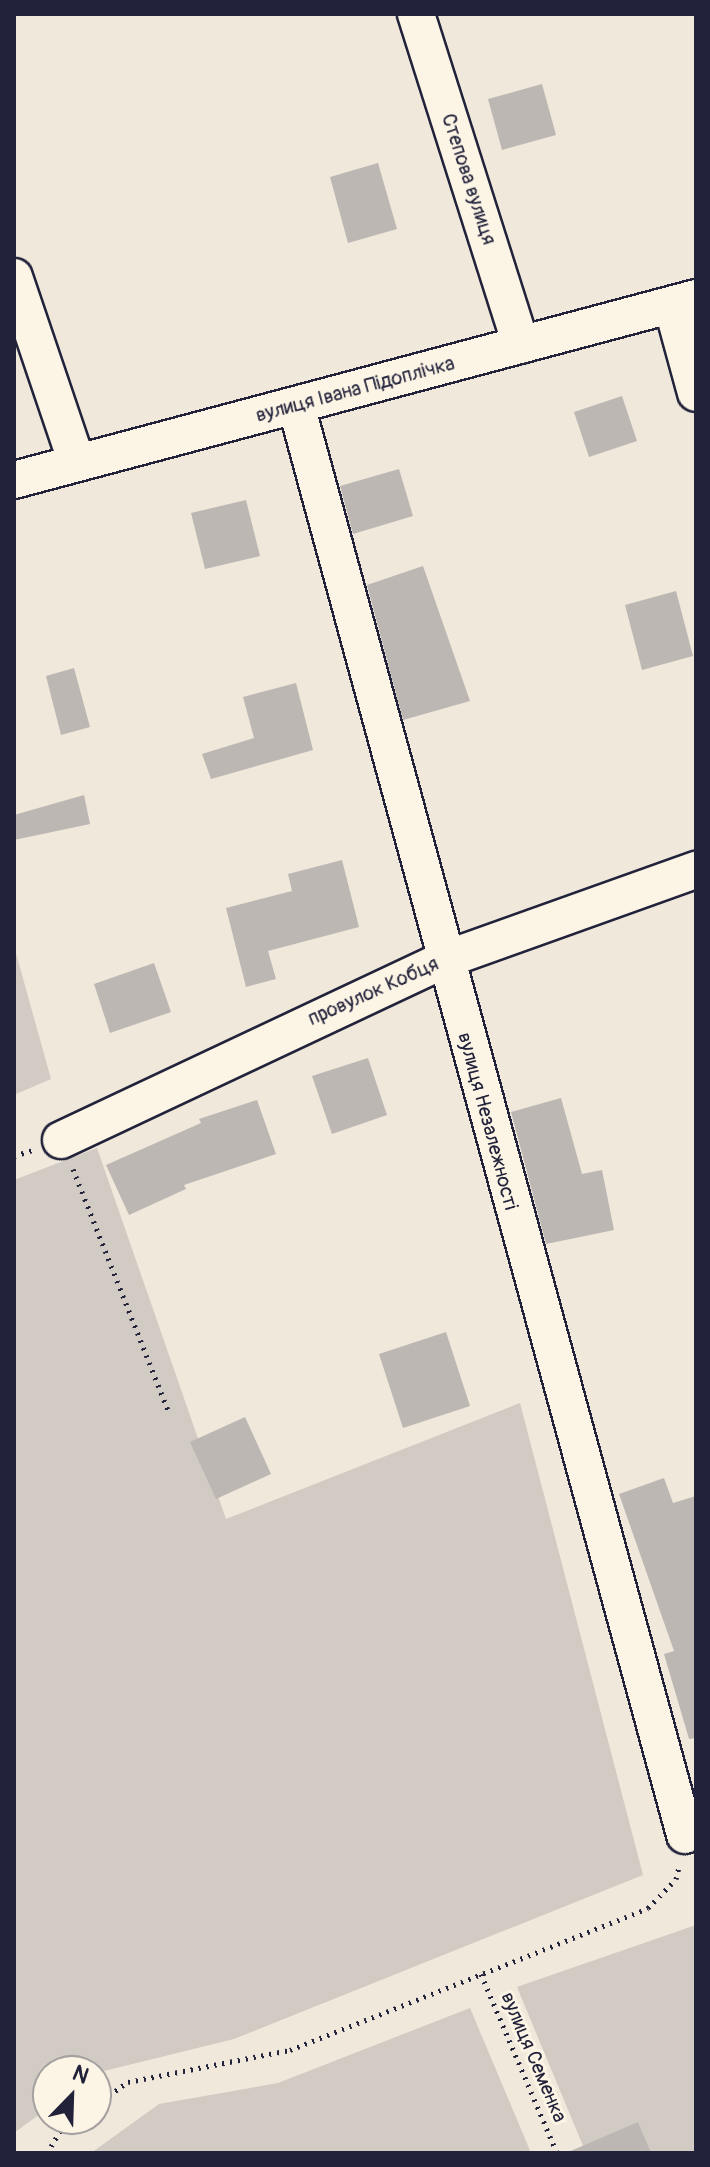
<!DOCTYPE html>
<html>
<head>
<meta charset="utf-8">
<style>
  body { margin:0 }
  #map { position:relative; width:710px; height:2167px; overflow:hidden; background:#efe8db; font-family:Pangolin,sans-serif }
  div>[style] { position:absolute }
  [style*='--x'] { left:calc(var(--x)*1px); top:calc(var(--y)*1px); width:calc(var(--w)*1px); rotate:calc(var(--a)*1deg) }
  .green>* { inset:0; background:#d1cbc3 }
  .building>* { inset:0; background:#bcb7b3 }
  .path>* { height:5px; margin-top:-2.5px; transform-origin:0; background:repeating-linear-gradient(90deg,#22223b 0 2px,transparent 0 8px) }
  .roads { filter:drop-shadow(2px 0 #22223b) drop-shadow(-2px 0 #22223b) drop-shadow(0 2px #22223b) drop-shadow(0 -2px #22223b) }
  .minor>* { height:36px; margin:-18px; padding:0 18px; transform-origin:18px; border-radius:18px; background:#fcf5e5 }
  span { translate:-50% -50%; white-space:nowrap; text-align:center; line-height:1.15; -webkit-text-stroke:6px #fcf5e5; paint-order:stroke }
  .street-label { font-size:20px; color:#22223b }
  .frame { position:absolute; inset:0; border:16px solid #22223b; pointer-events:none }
  .north { position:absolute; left:32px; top:2055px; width:80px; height:80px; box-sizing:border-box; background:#fcf5e5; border:2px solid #a5a1a1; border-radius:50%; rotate:23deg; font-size:22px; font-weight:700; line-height:32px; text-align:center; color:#22223b }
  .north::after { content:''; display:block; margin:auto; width:28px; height:36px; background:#22223b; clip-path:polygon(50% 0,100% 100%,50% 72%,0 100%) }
</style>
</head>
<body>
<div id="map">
  <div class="green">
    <i style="clip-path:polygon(14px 946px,51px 1079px,14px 1095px)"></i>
    <i style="clip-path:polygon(97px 1148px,226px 1519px,520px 1403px,643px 1875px,234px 2039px,96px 2073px,48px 2071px,48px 2108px,14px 2133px,14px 1180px)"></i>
    <i style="clip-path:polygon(696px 1925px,696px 2153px,586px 2153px,517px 1987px)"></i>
    <i style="clip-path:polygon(470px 2008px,531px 2153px,91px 2153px,159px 2104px,278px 2083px)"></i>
  </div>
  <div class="building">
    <i style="clip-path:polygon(542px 84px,556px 135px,502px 150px,488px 99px)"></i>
    <i style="clip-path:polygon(378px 163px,397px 229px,348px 243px,330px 177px)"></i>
    <i style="clip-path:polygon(622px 396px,637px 441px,589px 457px,574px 412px)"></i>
    <i style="clip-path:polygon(399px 469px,413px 516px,353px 534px,340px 486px)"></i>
    <i style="clip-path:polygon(246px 500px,260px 556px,205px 569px,191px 513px)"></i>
    <i style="clip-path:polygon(423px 566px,470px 701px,403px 720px,367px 585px)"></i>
    <i style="clip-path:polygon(676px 591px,693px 656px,642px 670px,625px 605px)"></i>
    <i style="clip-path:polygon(74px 668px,90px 727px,61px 735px,46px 676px)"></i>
    <i style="clip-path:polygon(296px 683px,313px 750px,211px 779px,202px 754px,254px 738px,243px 697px)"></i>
    <i style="clip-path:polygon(84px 795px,90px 824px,14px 840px,14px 815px)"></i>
    <i style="clip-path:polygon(342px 860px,359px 927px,268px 951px,276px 979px,246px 987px,226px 908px,292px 891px,288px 874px)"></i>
    <i style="clip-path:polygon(154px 963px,171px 1012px,110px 1033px,94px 984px)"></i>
    <i style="clip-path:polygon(368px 1058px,387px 1115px,332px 1134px,312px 1076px)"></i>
    <i style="clip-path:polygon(561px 1098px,582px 1174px,602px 1170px,614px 1230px,546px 1244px,511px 1112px)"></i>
    <i style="clip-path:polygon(257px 1100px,276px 1154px,184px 1185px,186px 1189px,129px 1215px,106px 1165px,201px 1123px,199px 1119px)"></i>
    <i style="clip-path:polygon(446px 1332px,470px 1406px,403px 1428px,379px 1354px)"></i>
    <i style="clip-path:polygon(245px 1417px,271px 1474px,216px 1499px,190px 1442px)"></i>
    <i style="clip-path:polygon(664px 1478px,673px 1503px,696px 1496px,696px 1738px,689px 1739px,664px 1654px,674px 1651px,619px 1494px)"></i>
    <i style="clip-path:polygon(638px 2122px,651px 2153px,566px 2153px)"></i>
  </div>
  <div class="path">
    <i style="--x:14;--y:1156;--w:19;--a:-18"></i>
    <i style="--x:73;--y:1169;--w:259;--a:68.5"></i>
    <i style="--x:481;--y:1974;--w:194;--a:67"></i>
    <i style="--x:96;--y:2105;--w:39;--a:-36"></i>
    <i style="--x:128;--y:2082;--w:165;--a:-11.2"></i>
    <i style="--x:290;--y:2050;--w:385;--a:-21.6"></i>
    <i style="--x:648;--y:1908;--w:40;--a:-46"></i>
    <i style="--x:676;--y:1879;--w:12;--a:-76"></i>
    <i style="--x:47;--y:2153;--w:26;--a:-59"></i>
    <i style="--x:60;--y:2131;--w:21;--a:-35"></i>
  </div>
  <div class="roads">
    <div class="minor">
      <i style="--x:416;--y:14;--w:347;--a:72.4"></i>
      <i style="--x:14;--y:277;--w:196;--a:71.3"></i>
      <i style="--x:672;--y:305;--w:91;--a:74.7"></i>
      <i style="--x:296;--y:405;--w:1482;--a:74.78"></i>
      <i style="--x:14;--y:480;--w:706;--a:-14.94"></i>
      <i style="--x:61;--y:1140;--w:423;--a:-25.2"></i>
      <i style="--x:444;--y:960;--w:268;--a:-19.7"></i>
    </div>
  </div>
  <div class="street-label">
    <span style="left:469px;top:179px;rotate:72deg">Степова вулиця</span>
    <span style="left:355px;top:389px;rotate:-15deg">вулиця Івана Підоплічка</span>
    <span style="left:373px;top:991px;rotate:-24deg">провулок Кобця</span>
    <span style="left:488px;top:1121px;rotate:75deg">вулиця Незалежності</span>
    <span style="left:534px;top:2057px;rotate:67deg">вулиця Семенка</span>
  </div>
  <div class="frame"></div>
  <div class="north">N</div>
</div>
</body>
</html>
